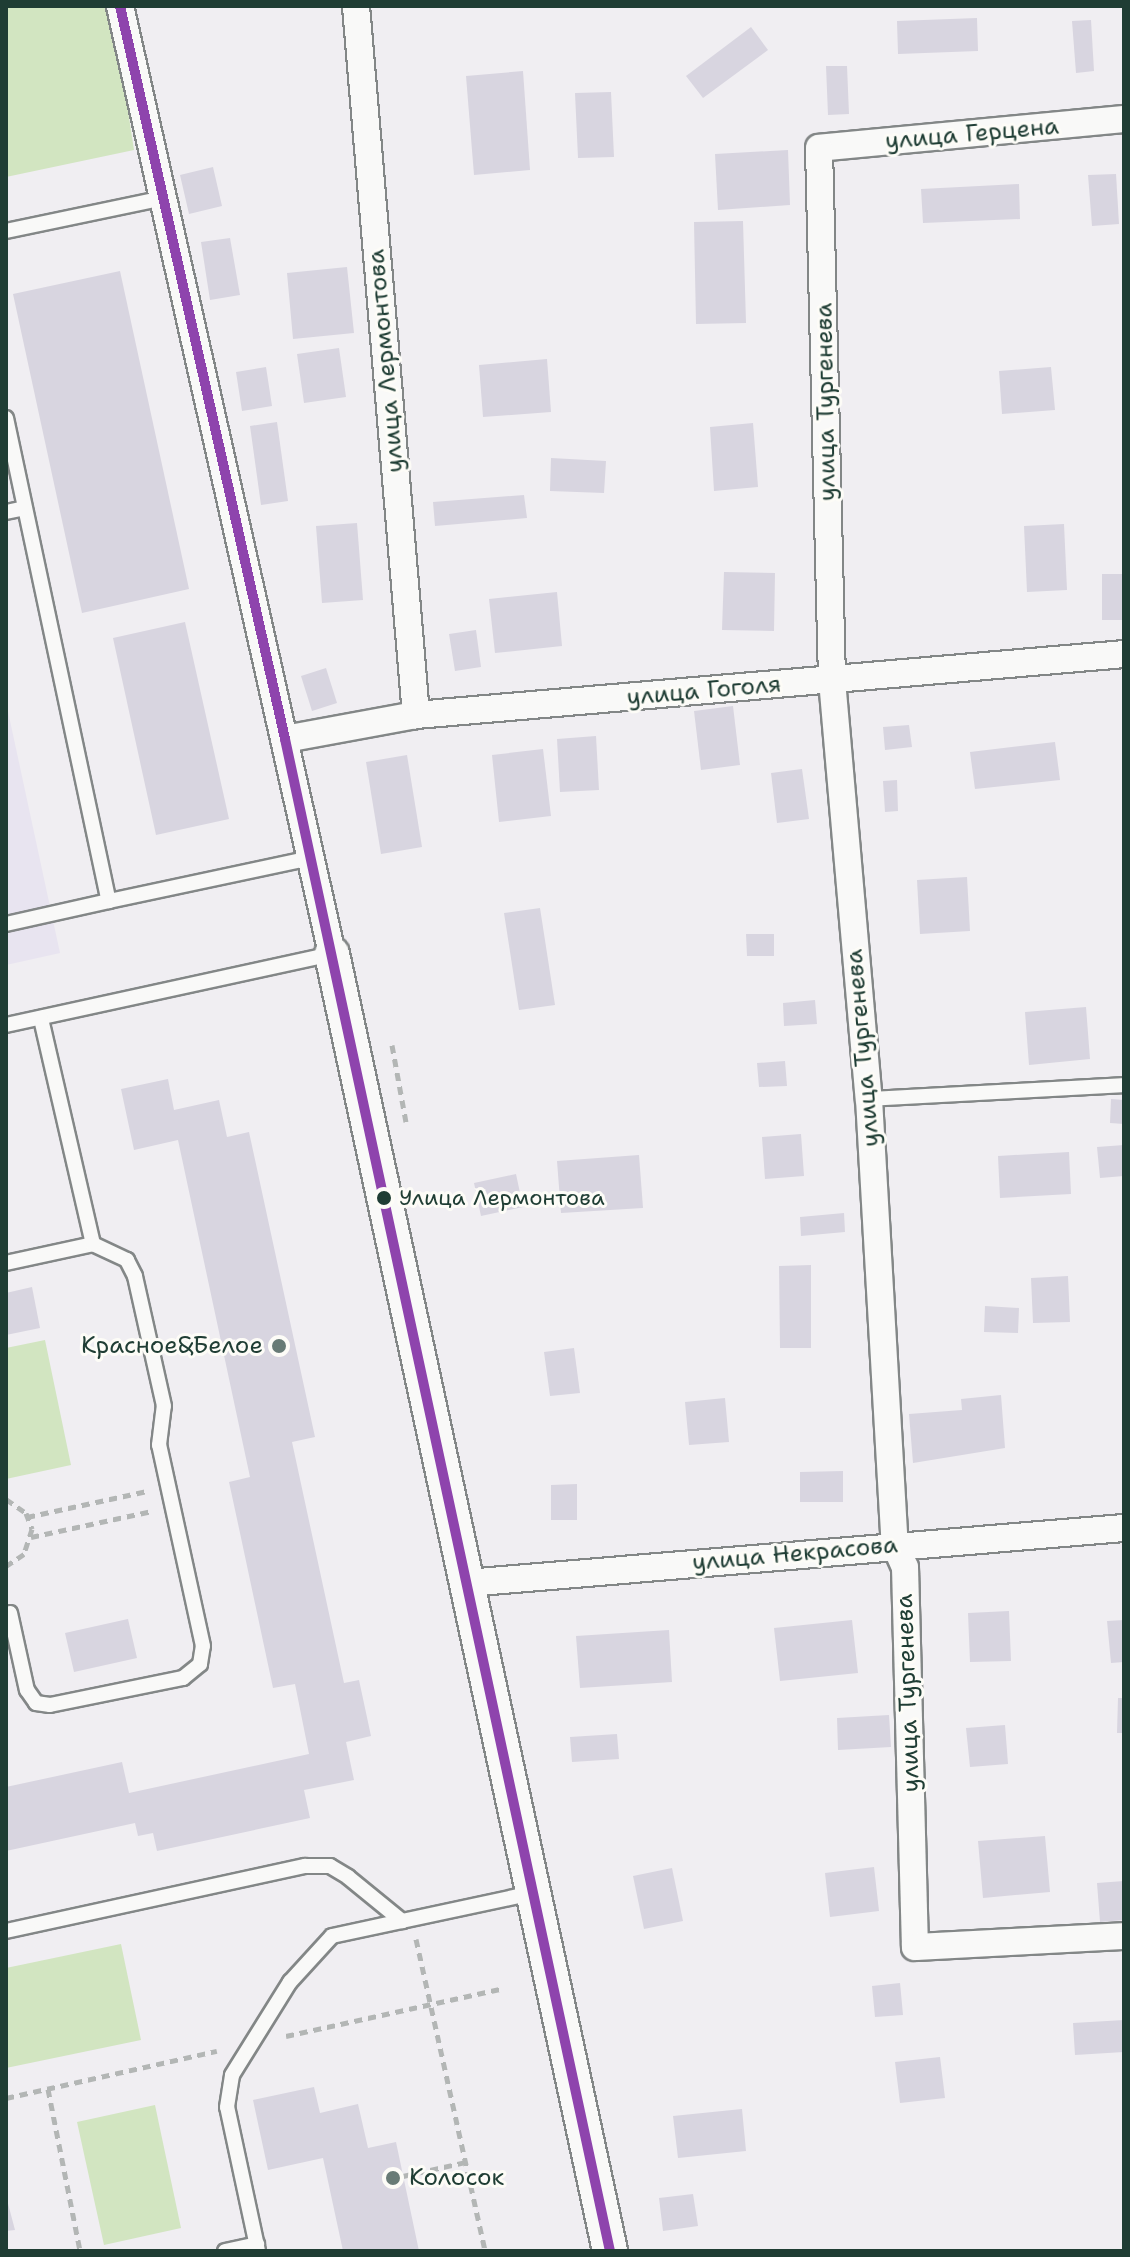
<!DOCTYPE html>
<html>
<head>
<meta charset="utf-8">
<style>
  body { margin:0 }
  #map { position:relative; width:1130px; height:2257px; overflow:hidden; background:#f0eef2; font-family:"Shantell Sans",sans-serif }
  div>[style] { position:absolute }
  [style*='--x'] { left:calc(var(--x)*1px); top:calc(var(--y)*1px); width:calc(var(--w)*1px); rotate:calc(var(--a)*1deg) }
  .built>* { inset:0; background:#e8e4f0 }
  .green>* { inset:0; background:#d2e5c1 }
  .building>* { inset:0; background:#d8d5e0 }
  .path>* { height:5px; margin-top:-2.5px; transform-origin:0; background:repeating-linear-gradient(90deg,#b3b6b5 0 8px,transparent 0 14px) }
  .roads { filter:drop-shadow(2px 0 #838787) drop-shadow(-2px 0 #838787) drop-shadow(0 2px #838787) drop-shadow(0 -2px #838787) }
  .service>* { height:14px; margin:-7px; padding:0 7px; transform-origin:7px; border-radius:7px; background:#f9f9f8 }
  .minor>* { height:26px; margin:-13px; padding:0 13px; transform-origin:13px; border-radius:13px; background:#f9f9f8 }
  .tertiary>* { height:34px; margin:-17px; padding:0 17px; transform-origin:17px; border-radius:17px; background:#f9f9f8 }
  .bus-1>* { height:10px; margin:-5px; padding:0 5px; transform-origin:5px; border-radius:5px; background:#8e44ad }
  .dots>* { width:22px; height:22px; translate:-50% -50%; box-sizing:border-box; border:4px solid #fdfcf7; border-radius:50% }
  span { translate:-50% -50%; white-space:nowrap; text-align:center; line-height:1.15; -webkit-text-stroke:6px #fdfcf7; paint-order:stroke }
  .bus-label { font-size:22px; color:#1f3d34 }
  .left { translate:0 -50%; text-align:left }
  .street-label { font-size:24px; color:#1f3d34 }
  .poi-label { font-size:24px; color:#1f3d34 }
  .right { translate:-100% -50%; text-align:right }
  .frame { position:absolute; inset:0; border:8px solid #1f3d34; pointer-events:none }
</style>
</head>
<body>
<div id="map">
  <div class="built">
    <i style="clip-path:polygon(6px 702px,60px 953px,6px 965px)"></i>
  </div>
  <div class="green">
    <i style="clip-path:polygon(6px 6px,112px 6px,134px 150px,6px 177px)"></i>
    <i style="clip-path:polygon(45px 1340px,71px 1465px,6px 1479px,6px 1348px)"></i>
    <i style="clip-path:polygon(121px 1944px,141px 2040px,6px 2068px,6px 1968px)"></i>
    <i style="clip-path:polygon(155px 2105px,181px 2228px,104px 2245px,77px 2122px)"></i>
  </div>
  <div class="building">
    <i style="clip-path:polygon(977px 18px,978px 51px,898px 54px,897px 21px)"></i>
    <i style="clip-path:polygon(1091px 20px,1094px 71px,1076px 73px,1072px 21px)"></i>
    <i style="clip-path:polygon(751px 27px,768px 50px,703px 98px,686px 76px)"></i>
    <i style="clip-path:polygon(826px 66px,847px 66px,849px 114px,828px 115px)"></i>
    <i style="clip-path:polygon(523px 71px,530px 170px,474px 175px,466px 76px)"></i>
    <i style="clip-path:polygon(611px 92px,614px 157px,578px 158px,575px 93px)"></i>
    <i style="clip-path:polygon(788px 150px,790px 205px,718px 210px,715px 154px)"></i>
    <i style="clip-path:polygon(213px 167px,222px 206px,189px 214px,180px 175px)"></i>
    <i style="clip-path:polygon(1116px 174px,1119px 224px,1092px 226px,1088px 175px)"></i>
    <i style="clip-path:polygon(1019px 184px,1020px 219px,923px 223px,921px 189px)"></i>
    <i style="clip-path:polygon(743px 221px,746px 323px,696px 324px,694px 222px)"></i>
    <i style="clip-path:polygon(230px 238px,240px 295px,210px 300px,201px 242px)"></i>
    <i style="clip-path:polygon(347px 267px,354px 333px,293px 339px,287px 273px)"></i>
    <i style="clip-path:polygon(120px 271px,189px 589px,82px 613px,13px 294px)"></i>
    <i style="clip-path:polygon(339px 348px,346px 397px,304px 403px,297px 354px)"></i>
    <i style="clip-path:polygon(547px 359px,551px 412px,483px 417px,479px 365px)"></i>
    <i style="clip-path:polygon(266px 367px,272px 406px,242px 411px,236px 372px)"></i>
    <i style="clip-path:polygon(1051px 367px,1055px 410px,1002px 414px,999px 371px)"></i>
    <i style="clip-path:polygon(277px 422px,288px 501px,261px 505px,250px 426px)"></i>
    <i style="clip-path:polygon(753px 423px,758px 487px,714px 491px,710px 427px)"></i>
    <i style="clip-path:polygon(551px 458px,606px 461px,604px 493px,550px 491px)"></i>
    <i style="clip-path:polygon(524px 495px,527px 518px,435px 526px,433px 502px)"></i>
    <i style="clip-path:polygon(357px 523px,363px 600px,322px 603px,316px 526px)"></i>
    <i style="clip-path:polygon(1064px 524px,1067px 590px,1027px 592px,1024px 526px)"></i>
    <i style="clip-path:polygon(724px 572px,775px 573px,774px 631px,722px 630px)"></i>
    <i style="clip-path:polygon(1102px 574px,1124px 574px,1124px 620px,1102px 620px)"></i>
    <i style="clip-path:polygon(557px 592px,562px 646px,495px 653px,489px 599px)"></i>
    <i style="clip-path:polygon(185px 622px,229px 819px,156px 835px,113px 638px)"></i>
    <i style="clip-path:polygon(476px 630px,481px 667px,455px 671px,449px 634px)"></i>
    <i style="clip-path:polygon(326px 668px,337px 703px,312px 711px,301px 676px)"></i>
    <i style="clip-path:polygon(733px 706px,740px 765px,701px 770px,694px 711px)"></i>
    <i style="clip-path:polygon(909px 725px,912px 747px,885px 750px,883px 727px)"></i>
    <i style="clip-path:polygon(596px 736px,599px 790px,560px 792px,557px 739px)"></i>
    <i style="clip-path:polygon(1055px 742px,1060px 780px,975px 789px,970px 752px)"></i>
    <i style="clip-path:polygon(543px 749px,551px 816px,499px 822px,492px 755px)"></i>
    <i style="clip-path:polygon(407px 755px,422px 847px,381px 854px,366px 762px)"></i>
    <i style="clip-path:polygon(802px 769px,809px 819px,777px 823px,771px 773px)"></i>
    <i style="clip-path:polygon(897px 780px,898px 811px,885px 812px,883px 781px)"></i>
    <i style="clip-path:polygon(967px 877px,970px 931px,920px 934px,917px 880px)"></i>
    <i style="clip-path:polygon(540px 908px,555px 1005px,519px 1010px,504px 913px)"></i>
    <i style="clip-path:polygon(746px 934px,774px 934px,774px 956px,747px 956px)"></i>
    <i style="clip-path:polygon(815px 1000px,817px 1024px,784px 1026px,783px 1003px)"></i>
    <i style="clip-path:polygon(1086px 1007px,1090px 1059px,1029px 1065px,1025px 1012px)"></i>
    <i style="clip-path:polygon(785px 1061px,787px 1086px,759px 1087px,757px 1063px)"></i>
    <i style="clip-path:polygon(168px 1079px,174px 1110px,219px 1100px,227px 1137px,249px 1132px,315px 1437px,292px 1442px,344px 1683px,359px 1680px,371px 1736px,346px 1742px,354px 1780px,304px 1790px,310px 1818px,157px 1851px,153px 1833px,138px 1836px,135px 1823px,6px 1851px,6px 1787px,122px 1762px,129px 1793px,309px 1754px,295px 1684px,273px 1688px,240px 1533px,229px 1482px,250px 1477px,178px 1140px,134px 1150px,121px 1089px)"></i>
    <i style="clip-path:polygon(1111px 1099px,1124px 1100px,1124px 1124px,1110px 1123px)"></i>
    <i style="clip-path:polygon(801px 1134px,804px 1176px,765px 1179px,762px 1137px)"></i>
    <i style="clip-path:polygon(1124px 1145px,1124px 1176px,1100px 1178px,1097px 1147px)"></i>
    <i style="clip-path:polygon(1069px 1152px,1071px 1194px,1000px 1198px,998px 1156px)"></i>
    <i style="clip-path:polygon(639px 1155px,643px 1208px,561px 1213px,557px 1161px)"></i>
    <i style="clip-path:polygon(516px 1174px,523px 1207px,481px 1216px,474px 1183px)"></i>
    <i style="clip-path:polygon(844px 1213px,845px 1232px,801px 1236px,800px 1217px)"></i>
    <i style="clip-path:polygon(811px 1265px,811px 1348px,780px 1348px,779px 1266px)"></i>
    <i style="clip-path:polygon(1068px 1276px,1070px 1322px,1033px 1323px,1031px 1278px)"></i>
    <i style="clip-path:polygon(32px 1287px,40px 1328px,6px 1335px,6px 1293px)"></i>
    <i style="clip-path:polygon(985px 1306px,1019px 1308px,1018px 1333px,984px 1332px)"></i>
    <i style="clip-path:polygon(574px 1348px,580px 1393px,550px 1396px,544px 1352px)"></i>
    <i style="clip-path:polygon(1001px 1395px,1005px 1448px,913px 1463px,909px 1414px,962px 1410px,961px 1399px)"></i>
    <i style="clip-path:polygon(725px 1398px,729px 1442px,689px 1445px,685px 1402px)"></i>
    <i style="clip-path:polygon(843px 1471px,843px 1502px,800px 1502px,800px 1472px)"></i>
    <i style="clip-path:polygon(577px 1484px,577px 1520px,551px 1520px,551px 1485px)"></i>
    <i style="clip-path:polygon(1009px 1611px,1011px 1661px,970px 1662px,968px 1613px)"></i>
    <i style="clip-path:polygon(128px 1619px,137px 1658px,74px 1672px,65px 1633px)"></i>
    <i style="clip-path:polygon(852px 1620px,858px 1673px,780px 1681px,774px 1628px)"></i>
    <i style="clip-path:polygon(1124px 1620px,1124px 1662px,1111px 1663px,1107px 1621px)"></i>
    <i style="clip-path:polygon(669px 1630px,672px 1682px,580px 1688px,576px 1636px)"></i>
    <i style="clip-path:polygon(1118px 1698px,1124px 1698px,1124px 1733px,1117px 1733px)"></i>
    <i style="clip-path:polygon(889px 1715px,891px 1747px,838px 1750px,837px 1718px)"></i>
    <i style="clip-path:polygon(1005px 1725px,1008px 1764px,970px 1767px,966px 1728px)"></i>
    <i style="clip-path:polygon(617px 1734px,619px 1759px,572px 1762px,570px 1737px)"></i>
    <i style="clip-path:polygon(1045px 1836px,1050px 1892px,983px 1898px,978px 1841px)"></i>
    <i style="clip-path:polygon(874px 1867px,879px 1911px,830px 1917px,825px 1873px)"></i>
    <i style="clip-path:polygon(672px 1868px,683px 1921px,644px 1929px,633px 1876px)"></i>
    <i style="clip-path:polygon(1124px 1881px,1124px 1920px,1100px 1922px,1097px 1883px)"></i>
    <i style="clip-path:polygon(900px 1983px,903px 2015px,875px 2017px,872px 1986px)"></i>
    <i style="clip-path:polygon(1124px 2020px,1124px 2052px,1075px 2055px,1073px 2023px)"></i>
    <i style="clip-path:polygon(940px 2057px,945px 2098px,900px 2103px,895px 2062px)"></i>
    <i style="clip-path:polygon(314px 2087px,320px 2113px,358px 2104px,368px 2148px,396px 2142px,419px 2251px,343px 2251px,323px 2158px,268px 2170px,253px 2100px)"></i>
    <i style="clip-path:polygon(742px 2109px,746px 2151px,678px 2158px,673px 2116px)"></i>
    <i style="clip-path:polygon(693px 2194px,698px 2226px,663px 2231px,659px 2198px)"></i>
    <i style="clip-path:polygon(6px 2196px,15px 2230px,6px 2231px)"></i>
  </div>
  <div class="path">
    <i style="--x:392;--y:1045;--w:78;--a:79.7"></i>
    <i style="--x:6;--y:1499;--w:24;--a:35"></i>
    <i style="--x:26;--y:1513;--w:17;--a:69"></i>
    <i style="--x:32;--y:1529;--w:26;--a:108"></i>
    <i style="--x:24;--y:1554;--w:22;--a:146"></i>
    <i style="--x:27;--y:1517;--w:123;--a:-12.2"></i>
    <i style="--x:31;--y:1537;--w:124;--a:-12.1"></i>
    <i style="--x:416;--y:1939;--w:320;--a:77.5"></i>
    <i style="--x:286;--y:2036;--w:219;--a:-12.4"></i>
    <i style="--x:48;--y:2089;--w:165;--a:78.8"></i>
    <i style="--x:6;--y:2098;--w:216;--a:-12.6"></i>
    <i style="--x:403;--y:2176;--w:65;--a:-12.5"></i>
  </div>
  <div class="roads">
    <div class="service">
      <i style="--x:6;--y:231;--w:161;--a:-11.8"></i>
      <i style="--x:6;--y:418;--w:494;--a:78"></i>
      <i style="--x:109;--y:901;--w:207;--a:-12"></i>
      <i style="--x:6;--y:512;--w:19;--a:-12"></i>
      <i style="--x:6;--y:924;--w:106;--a:-12.6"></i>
      <i style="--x:6;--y:1025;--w:333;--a:-12.3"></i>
      <i style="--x:869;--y:1099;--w:255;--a:-3.1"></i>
      <i style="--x:6;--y:1263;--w:89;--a:-12.3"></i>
      <i style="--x:10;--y:1613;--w:79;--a:77.6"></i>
      <i style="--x:27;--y:1690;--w:16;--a:55"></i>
      <i style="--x:36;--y:1703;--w:14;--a:8"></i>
      <i style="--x:50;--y:1705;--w:136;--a:-11.5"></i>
      <i style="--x:183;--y:1678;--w:22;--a:-39"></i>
      <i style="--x:200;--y:1664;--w:18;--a:-81"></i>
      <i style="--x:203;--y:1646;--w:206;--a:-102.3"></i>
      <i style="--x:159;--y:1445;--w:39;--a:-83"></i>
      <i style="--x:164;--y:1406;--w:133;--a:-102.6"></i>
      <i style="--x:135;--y:1276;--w:18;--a:-117"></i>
      <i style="--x:127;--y:1260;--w:38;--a:-155"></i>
      <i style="--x:93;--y:1244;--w:232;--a:-103"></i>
      <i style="--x:6;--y:1931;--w:306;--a:-12.3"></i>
      <i style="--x:305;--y:1866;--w:25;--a:0"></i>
      <i style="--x:330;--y:1866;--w:21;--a:31"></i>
      <i style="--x:348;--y:1877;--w:70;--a:39.2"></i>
      <i style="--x:402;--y:1921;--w:134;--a:-12.1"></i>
      <i style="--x:225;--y:2251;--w:33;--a:-12"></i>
      <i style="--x:258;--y:2251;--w:147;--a:-102.1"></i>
      <i style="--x:227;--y:2107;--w:32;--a:-81"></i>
      <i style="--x:232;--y:2075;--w:110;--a:-58.1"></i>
      <i style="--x:290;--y:1982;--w:62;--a:-47.6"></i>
      <i style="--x:332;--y:1936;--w:72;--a:-12.1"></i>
    </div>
    <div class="minor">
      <i style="--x:120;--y:6;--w:971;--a:77.39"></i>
      <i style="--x:356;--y:6;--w:712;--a:85.16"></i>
      <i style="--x:1124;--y:119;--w:306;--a:174.6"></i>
      <i style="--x:819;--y:148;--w:532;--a:88.6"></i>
      <i style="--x:832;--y:680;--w:421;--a:85"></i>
      <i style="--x:869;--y:1099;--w:447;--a:86.7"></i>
      <i style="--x:895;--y:1545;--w:24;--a:66"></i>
      <i style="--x:905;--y:1567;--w:380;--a:88.5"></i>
      <i style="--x:915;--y:1947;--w:209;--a:-3"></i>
      <i style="--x:285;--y:739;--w:133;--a:-10.4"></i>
      <i style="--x:416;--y:715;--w:711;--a:-4.92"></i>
      <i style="--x:467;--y:1583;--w:659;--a:-4.79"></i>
    </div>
    <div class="tertiary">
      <i style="--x:332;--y:954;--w:1326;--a:77.9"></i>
    </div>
  </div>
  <div class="bus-1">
    <i style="--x:120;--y:6;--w:751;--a:77.31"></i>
    <i style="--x:285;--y:739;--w:1547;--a:77.87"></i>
  </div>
  <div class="dots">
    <i style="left:384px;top:1198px;background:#1f3d34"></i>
    <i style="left:279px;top:1346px;background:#687b76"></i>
    <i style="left:393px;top:2178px;background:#687b76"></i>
  </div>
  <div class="bus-label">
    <span class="left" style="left:399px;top:1198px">Улица Лермонтова</span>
  </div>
  <div class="street-label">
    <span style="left:972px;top:134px;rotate:-5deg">улица Герцена</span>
    <span style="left:386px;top:361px;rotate:-95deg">улица Лермонтова</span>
    <span style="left:826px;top:402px;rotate:-91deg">улица Тургенева</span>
    <span style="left:704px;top:691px;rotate:-5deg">улица Гоголя</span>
    <span style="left:863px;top:1048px;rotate:-95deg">улица Тургенева</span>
    <span style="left:795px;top:1554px;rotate:-5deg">улица Некрасова</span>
    <span style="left:908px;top:1693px;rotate:-92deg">улица Тургенева</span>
  </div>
  <div class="poi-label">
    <span class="right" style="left:263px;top:1346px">Красное&amp;Белое</span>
    <span class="left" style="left:409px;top:2178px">Колосок</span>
  </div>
  <div class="frame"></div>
</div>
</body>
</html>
